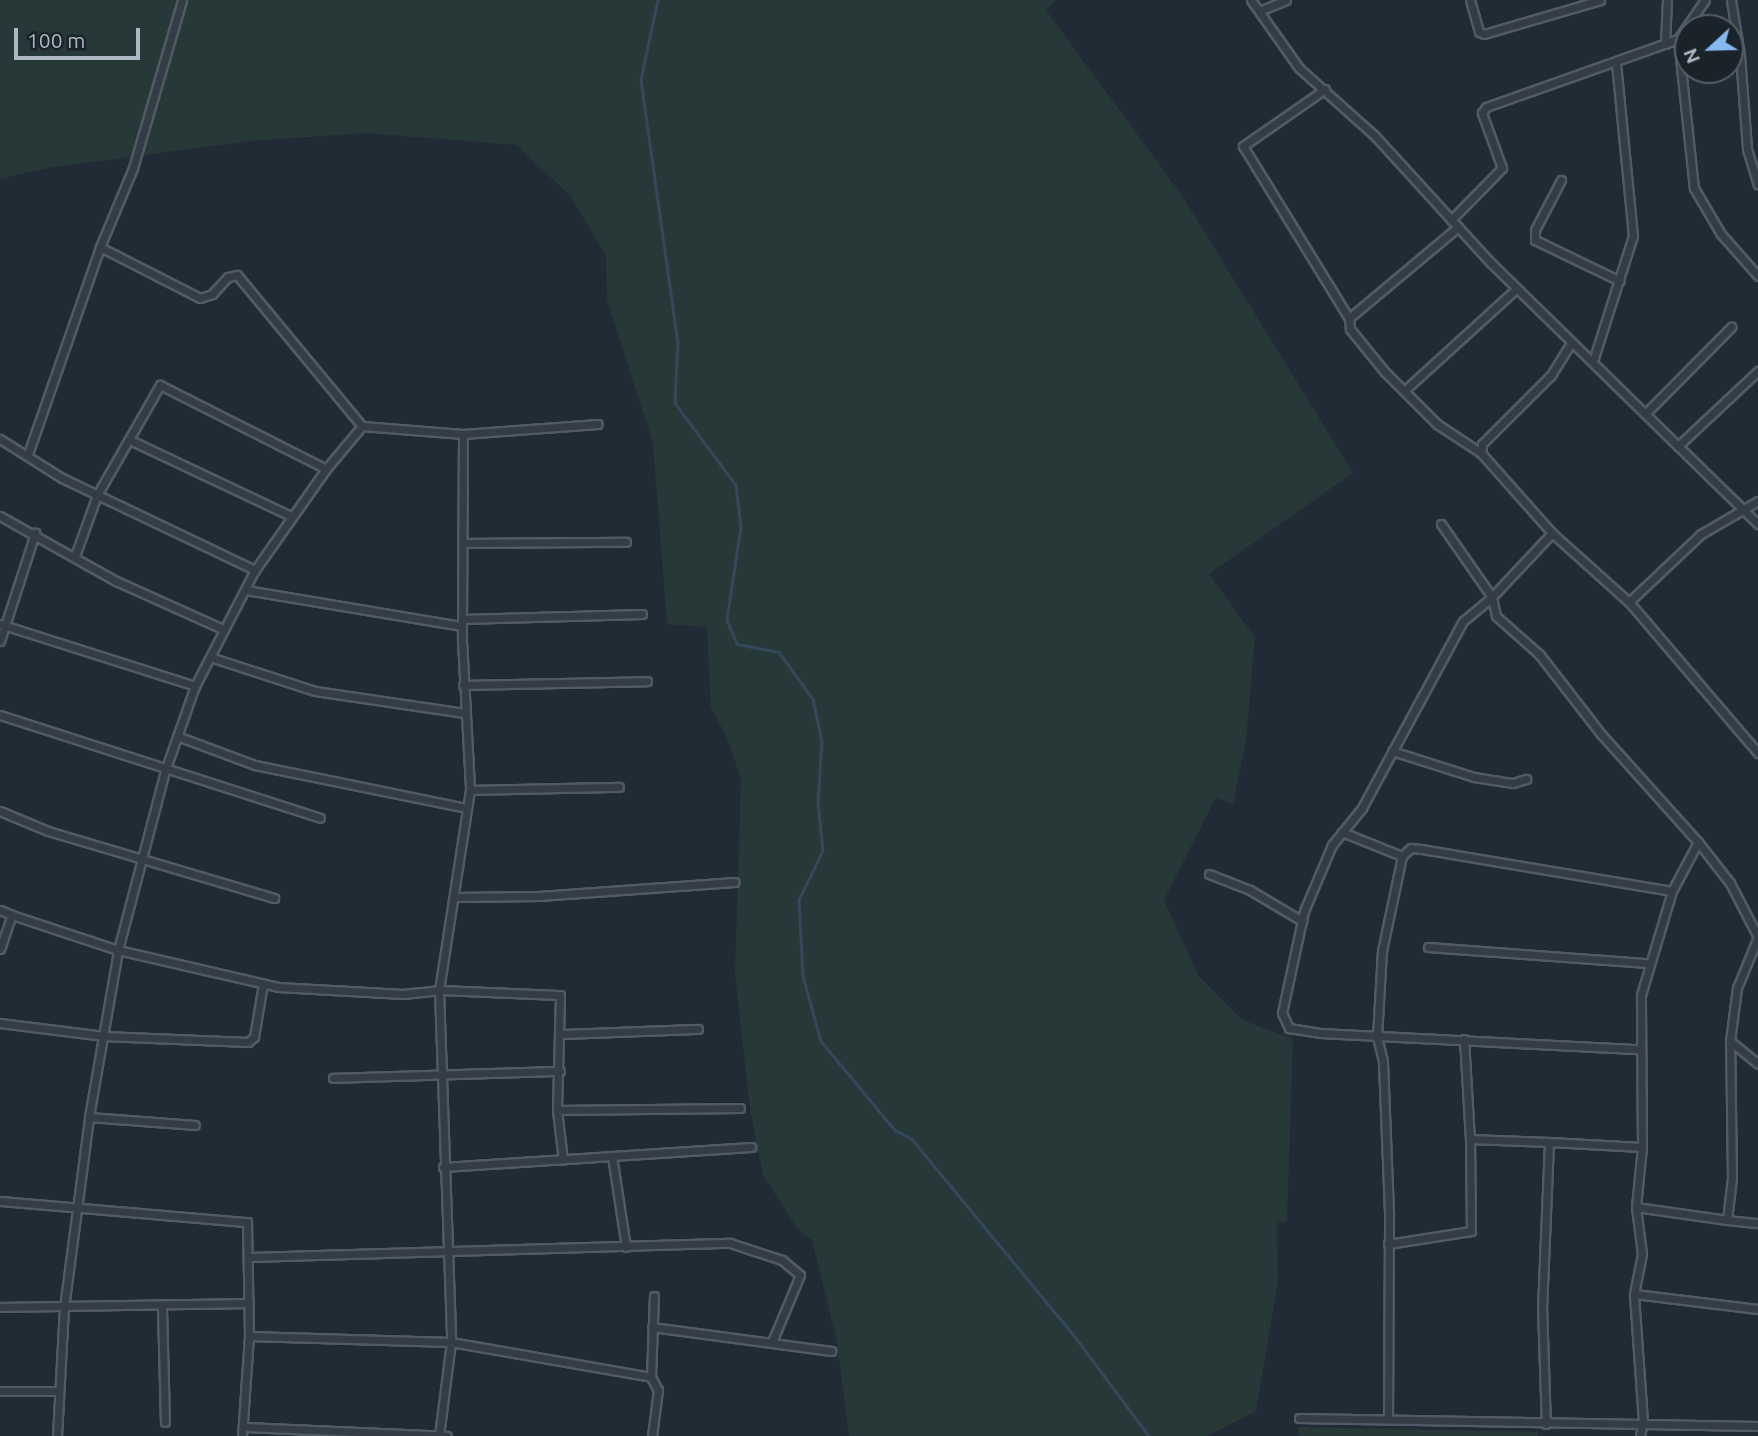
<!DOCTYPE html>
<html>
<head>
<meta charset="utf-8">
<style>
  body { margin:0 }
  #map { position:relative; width:1758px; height:1436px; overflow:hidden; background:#212b35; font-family:Ubuntu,sans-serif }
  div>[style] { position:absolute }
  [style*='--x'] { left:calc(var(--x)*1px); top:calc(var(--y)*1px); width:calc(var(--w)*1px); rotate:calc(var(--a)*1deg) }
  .green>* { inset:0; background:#263938 }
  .stream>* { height:2.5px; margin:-1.25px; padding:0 1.25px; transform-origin:1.25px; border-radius:1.25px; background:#35485b }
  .roads { filter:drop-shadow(2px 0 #515b63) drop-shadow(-2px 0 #515b63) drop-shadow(0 2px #515b63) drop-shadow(0 -2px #515b63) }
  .street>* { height:7px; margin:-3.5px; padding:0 3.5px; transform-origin:3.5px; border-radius:3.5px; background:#343d45 }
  span { translate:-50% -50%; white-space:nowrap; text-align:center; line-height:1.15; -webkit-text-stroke:7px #1a222a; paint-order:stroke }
  .north { position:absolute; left:1674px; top:14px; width:70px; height:70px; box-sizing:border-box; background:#1a222a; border:2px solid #555e67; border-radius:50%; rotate:248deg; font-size:19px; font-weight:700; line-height:28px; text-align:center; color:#aeb8c2 }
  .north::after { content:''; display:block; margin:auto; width:24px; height:32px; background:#86b9f0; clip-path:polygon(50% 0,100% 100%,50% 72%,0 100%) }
  .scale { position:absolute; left:14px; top:28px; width:126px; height:32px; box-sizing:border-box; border:4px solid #aeb8c2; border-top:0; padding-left:9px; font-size:21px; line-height:24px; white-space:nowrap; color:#aeb8c2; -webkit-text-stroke:5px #1a222a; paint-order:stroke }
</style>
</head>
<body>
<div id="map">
  <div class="green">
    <i style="clip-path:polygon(0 0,1056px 0,1046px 10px,1181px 194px,1353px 473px,1209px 574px,1255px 637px,1246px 741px,1233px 804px,1216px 797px,1164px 900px,1198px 975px,1242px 1020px,1293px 1039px,1287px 1221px,1277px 1223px,1278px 1281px,1256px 1411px,1207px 1436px,849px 1436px,837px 1342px,812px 1240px,797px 1228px,763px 1175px,750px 1110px,735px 974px,741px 779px,728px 740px,711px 707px,707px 627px,667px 624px,653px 443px,607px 300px,606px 256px,571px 197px,517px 145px,366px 133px,249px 141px,48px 168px,0 179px)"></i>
    <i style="clip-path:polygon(1299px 1427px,1538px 1432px,1538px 1436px,1299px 1436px)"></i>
  </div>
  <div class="stream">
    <i style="--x:658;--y:0;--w:82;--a:102"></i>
    <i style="--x:641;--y:80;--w:265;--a:82"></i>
    <i style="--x:678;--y:342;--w:61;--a:92.8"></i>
    <i style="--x:675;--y:403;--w:102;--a:53.4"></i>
    <i style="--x:736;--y:485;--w:42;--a:83.2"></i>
    <i style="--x:741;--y:527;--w:94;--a:98.6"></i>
    <i style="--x:727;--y:620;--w:26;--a:67"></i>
    <i style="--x:737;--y:644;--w:43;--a:10.8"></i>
    <i style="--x:779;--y:652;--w:58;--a:54.1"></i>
    <i style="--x:813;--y:699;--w:44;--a:78.2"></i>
    <i style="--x:822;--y:742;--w:60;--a:93.8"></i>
    <i style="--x:818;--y:802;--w:49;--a:84.2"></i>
    <i style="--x:823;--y:851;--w:55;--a:116.1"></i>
    <i style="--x:799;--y:900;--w:76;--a:87"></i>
    <i style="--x:803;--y:976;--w:67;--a:74.5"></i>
    <i style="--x:821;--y:1041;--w:116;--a:50.3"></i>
    <i style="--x:895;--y:1130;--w:19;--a:28"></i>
    <i style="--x:912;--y:1139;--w:253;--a:50.5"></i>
    <i style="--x:1073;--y:1334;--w:127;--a:53.3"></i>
  </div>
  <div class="roads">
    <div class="street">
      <i style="--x:1251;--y:0;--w:83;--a:54.8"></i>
      <i style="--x:1299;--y:68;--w:102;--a:41.8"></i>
      <i style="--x:1375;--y:136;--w:171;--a:47.6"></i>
      <i style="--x:1490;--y:262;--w:263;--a:44.4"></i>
      <i style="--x:1678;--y:446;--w:110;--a:-43.2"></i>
      <i style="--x:1470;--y:0;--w:33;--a:74"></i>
      <i style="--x:1479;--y:32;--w:5;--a:22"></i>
      <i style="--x:1484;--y:34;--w:121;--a:-16.3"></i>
      <i style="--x:1731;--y:0;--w:56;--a:80.7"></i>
      <i style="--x:1740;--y:55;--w:94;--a:85.7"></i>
      <i style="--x:1747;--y:149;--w:37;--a:73"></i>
      <i style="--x:1259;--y:11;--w:29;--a:-22"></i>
      <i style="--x:1678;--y:39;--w:150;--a:83.9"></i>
      <i style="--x:1694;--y:188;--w:53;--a:59.6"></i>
      <i style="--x:1721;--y:234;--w:56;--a:48.6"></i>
      <i style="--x:1665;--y:44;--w:44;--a:-87.4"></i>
      <i style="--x:1325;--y:89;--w:100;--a:145.2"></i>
      <i style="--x:1243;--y:146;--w:202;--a:58.4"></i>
      <i style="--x:1561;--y:180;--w:56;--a:117.5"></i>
      <i style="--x:1535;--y:230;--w:10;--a:90"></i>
      <i style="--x:1535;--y:240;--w:94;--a:25.8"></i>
      <i style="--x:1451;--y:220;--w:73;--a:-45.6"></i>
      <i style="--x:1502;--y:168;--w:59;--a:-110"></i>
      <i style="--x:1482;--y:113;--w:7;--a:-56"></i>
      <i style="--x:1486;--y:107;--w:204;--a:-19.5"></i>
      <i style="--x:1678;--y:39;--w:47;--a:-55.3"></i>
      <i style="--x:1458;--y:227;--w:142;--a:140.1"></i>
      <i style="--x:1349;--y:318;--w:11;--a:85"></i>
      <i style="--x:1350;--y:329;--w:55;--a:50.9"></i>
      <i style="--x:1385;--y:372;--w:74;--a:45"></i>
      <i style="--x:1437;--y:424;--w:53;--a:33.4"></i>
      <i style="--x:100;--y:247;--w:112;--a:27"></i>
      <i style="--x:200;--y:298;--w:13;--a:-18"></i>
      <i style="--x:212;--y:294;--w:23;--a:-47"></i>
      <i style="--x:228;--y:277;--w:9;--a:-13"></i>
      <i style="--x:237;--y:275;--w:196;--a:50.4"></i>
      <i style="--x:362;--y:426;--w:101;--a:4.5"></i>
      <i style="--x:463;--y:434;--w:135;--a:-4.2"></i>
      <i style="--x:1571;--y:343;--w:39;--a:122"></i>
      <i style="--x:1550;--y:376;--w:96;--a:135"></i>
      <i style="--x:1482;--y:444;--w:9;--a:96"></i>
      <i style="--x:1481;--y:453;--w:107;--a:48.4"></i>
      <i style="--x:1552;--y:533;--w:103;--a:41.9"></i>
      <i style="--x:1629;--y:602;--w:199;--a:49.5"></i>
      <i style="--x:1593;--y:361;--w:131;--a:-72.3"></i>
      <i style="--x:1633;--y:236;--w:173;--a:-95.6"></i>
      <i style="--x:1405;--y:390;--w:151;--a:-42.3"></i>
      <i style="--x:1647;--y:412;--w:120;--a:-45.3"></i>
      <i style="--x:463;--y:434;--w:206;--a:90.3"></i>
      <i style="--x:462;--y:640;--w:150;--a:86.9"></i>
      <i style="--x:470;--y:790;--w:202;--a:98.8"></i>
      <i style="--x:439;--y:990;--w:121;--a:2.4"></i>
      <i style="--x:560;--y:995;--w:115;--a:91.5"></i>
      <i style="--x:557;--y:1110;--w:50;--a:83.2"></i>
      <i style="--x:0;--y:439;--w:73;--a:32.2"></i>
      <i style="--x:62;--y:478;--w:214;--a:25.5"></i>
      <i style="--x:130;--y:440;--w:178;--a:25.3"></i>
      <i style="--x:1678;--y:446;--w:112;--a:44.3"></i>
      <i style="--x:28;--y:454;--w:219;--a:-70.8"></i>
      <i style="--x:100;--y:247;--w:86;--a:-67.3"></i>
      <i style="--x:133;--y:168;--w:175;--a:-73.7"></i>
      <i style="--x:0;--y:516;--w:133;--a:29.3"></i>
      <i style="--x:116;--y:581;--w:117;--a:24.2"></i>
      <i style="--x:1441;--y:524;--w:89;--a:55.1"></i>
      <i style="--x:1492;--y:597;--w:38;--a:140"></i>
      <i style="--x:1463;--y:621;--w:213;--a:118.4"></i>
      <i style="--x:1362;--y:808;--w:48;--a:129"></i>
      <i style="--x:1332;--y:845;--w:72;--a:113"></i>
      <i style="--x:1304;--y:911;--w:104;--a:102.2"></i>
      <i style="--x:1282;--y:1013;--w:17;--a:65"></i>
      <i style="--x:1289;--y:1028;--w:31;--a:9"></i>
      <i style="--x:1320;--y:1033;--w:319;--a:2.9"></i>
      <i style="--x:1552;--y:533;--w:88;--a:133.2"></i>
      <i style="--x:1492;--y:597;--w:19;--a:78"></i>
      <i style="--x:1496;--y:616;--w:57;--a:41.5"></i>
      <i style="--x:1539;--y:654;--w:101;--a:52.2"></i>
      <i style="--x:1601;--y:734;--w:145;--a:48.1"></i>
      <i style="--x:1698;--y:842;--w:52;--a:52"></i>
      <i style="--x:1730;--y:883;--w:61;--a:62.6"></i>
      <i style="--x:463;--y:543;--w:163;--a:-0.4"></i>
      <i style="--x:75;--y:556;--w:65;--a:-70.2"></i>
      <i style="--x:97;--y:495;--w:127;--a:-60.2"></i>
      <i style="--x:160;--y:385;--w:186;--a:26.8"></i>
      <i style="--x:246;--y:590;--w:219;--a:9.5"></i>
      <i style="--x:1629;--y:602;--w:99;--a:-43.4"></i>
      <i style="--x:1701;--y:534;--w:66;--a:-30.1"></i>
      <i style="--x:462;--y:619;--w:180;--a:-1.6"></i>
      <i style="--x:0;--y:624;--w:205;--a:17.6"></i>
      <i style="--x:0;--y:641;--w:114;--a:-72"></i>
      <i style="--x:210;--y:657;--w:110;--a:17.9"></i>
      <i style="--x:315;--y:691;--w:151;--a:8.4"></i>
      <i style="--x:463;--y:685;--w:184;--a:-1.2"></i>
      <i style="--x:0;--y:715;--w:336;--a:17.8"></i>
      <i style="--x:177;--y:736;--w:83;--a:20.4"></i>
      <i style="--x:255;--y:765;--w:215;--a:11.5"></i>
      <i style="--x:1392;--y:751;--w:86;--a:17.6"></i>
      <i style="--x:1474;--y:777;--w:39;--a:9"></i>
      <i style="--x:1513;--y:783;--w:14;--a:-17"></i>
      <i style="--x:470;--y:790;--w:149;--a:-1.2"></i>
      <i style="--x:0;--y:811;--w:52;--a:22.6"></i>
      <i style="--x:48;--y:831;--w:236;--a:16.5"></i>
      <i style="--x:1342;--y:832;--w:65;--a:21.8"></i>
      <i style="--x:1209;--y:874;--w:44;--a:21.3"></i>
      <i style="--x:1250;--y:890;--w:61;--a:30.8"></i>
      <i style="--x:454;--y:897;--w:85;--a:-0.7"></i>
      <i style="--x:539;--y:896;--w:196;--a:-4.1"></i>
      <i style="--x:0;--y:910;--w:13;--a:23"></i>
      <i style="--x:1428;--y:947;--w:220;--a:4.2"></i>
      <i style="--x:0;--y:949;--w:36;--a:-71"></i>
      <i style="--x:12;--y:915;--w:112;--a:18.3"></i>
      <i style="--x:118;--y:950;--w:164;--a:13"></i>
      <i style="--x:278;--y:987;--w:125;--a:3.2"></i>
      <i style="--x:403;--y:994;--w:36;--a:-6"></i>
      <i style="--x:439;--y:990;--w:352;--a:88"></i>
      <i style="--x:451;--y:1342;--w:95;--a:97.3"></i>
      <i style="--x:0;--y:1023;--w:105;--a:7.1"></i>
      <i style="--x:104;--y:1036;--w:144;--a:2.4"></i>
      <i style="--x:248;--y:1042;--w:8;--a:-40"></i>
      <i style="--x:254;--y:1037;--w:54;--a:-80.4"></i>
      <i style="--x:560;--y:1034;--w:138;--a:-2.1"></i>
      <i style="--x:1464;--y:1039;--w:100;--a:86.6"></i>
      <i style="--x:1470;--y:1139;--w:79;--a:2.2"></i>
      <i style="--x:1549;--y:1142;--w:164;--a:92.4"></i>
      <i style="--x:1542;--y:1306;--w:118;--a:88.1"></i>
      <i style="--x:1730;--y:1041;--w:36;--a:39"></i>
      <i style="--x:333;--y:1078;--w:227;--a:-1.8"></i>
      <i style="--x:557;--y:1110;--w:183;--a:-0.6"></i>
      <i style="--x:89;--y:1117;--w:106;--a:4.3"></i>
      <i style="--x:1549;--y:1142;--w:93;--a:3.1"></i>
      <i style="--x:612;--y:1156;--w:92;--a:81.3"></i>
      <i style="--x:443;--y:1167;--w:309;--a:-3.7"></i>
      <i style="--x:0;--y:1201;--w:248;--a:4.9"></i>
      <i style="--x:247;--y:1222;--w:114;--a:89"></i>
      <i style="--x:249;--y:1336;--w:100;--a:94"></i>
      <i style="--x:1636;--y:1207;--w:92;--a:8.1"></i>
      <i style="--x:1727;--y:1220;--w:42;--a:-83.2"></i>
      <i style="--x:1732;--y:1178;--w:137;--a:-90.8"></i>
      <i style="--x:1730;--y:1041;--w:53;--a:-82.5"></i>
      <i style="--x:1737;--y:988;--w:55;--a:-67.6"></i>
      <i style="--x:1727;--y:1220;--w:31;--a:6"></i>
      <i style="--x:1388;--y:1244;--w:84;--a:-8.9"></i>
      <i style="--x:1471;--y:1231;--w:92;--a:-90.6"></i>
      <i style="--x:250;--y:1257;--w:480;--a:-1.7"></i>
      <i style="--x:730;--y:1243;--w:55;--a:18.1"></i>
      <i style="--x:782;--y:1260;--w:23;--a:40"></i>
      <i style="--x:800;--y:1275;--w:73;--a:112.7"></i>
      <i style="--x:1634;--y:1294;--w:125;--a:6.9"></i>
      <i style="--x:0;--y:1307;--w:249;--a:-0.9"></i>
      <i style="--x:162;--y:1308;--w:114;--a:88.5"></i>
      <i style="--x:652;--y:1327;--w:181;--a:7.6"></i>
      <i style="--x:249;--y:1336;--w:202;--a:1.7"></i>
      <i style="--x:451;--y:1342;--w:203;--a:9.9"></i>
      <i style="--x:651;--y:1377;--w:15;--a:62"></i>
      <i style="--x:658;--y:1390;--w:46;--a:97.4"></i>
      <i style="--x:651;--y:1377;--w:81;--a:-87.9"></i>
      <i style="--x:0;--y:1391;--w:59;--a:0"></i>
      <i style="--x:1299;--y:1418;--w:459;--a:1"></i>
      <i style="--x:1388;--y:1419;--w:207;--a:-89.7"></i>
      <i style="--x:1389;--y:1212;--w:151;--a:-92.3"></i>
      <i style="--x:1383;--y:1061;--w:25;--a:-104"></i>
      <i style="--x:1377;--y:1037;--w:86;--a:-86.7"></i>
      <i style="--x:1382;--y:951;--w:97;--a:-78.1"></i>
      <i style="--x:1402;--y:856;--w:12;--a:-42"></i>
      <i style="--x:1411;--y:848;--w:10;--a:6"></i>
      <i style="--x:1421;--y:849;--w:254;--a:9.5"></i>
      <i style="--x:243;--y:1427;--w:204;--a:2.5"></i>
      <i style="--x:57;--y:1436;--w:128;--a:-86.9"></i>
      <i style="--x:64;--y:1308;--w:193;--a:-82.5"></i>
      <i style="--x:89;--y:1117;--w:169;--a:-80.1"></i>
      <i style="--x:118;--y:950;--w:185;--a:-75.3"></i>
      <i style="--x:165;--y:771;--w:90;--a:-70.6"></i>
      <i style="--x:195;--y:686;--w:131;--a:-62.7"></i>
      <i style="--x:255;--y:570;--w:123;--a:-54.9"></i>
      <i style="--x:326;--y:469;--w:56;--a:-50.1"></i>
      <i style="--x:1640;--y:1436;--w:15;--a:-79"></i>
      <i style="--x:1643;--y:1421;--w:127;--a:-94.1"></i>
      <i style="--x:1634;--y:1294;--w:41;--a:-78.7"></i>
      <i style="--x:1642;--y:1254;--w:47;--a:-97.3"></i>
      <i style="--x:1636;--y:1207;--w:60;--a:-84.3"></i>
      <i style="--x:1642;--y:1147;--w:152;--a:-90.4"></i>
      <i style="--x:1641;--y:995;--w:109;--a:-73.4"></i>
      <i style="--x:1672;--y:891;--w:55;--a:-62"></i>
    </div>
  </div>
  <div class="north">N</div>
  <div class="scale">100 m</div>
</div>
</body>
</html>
